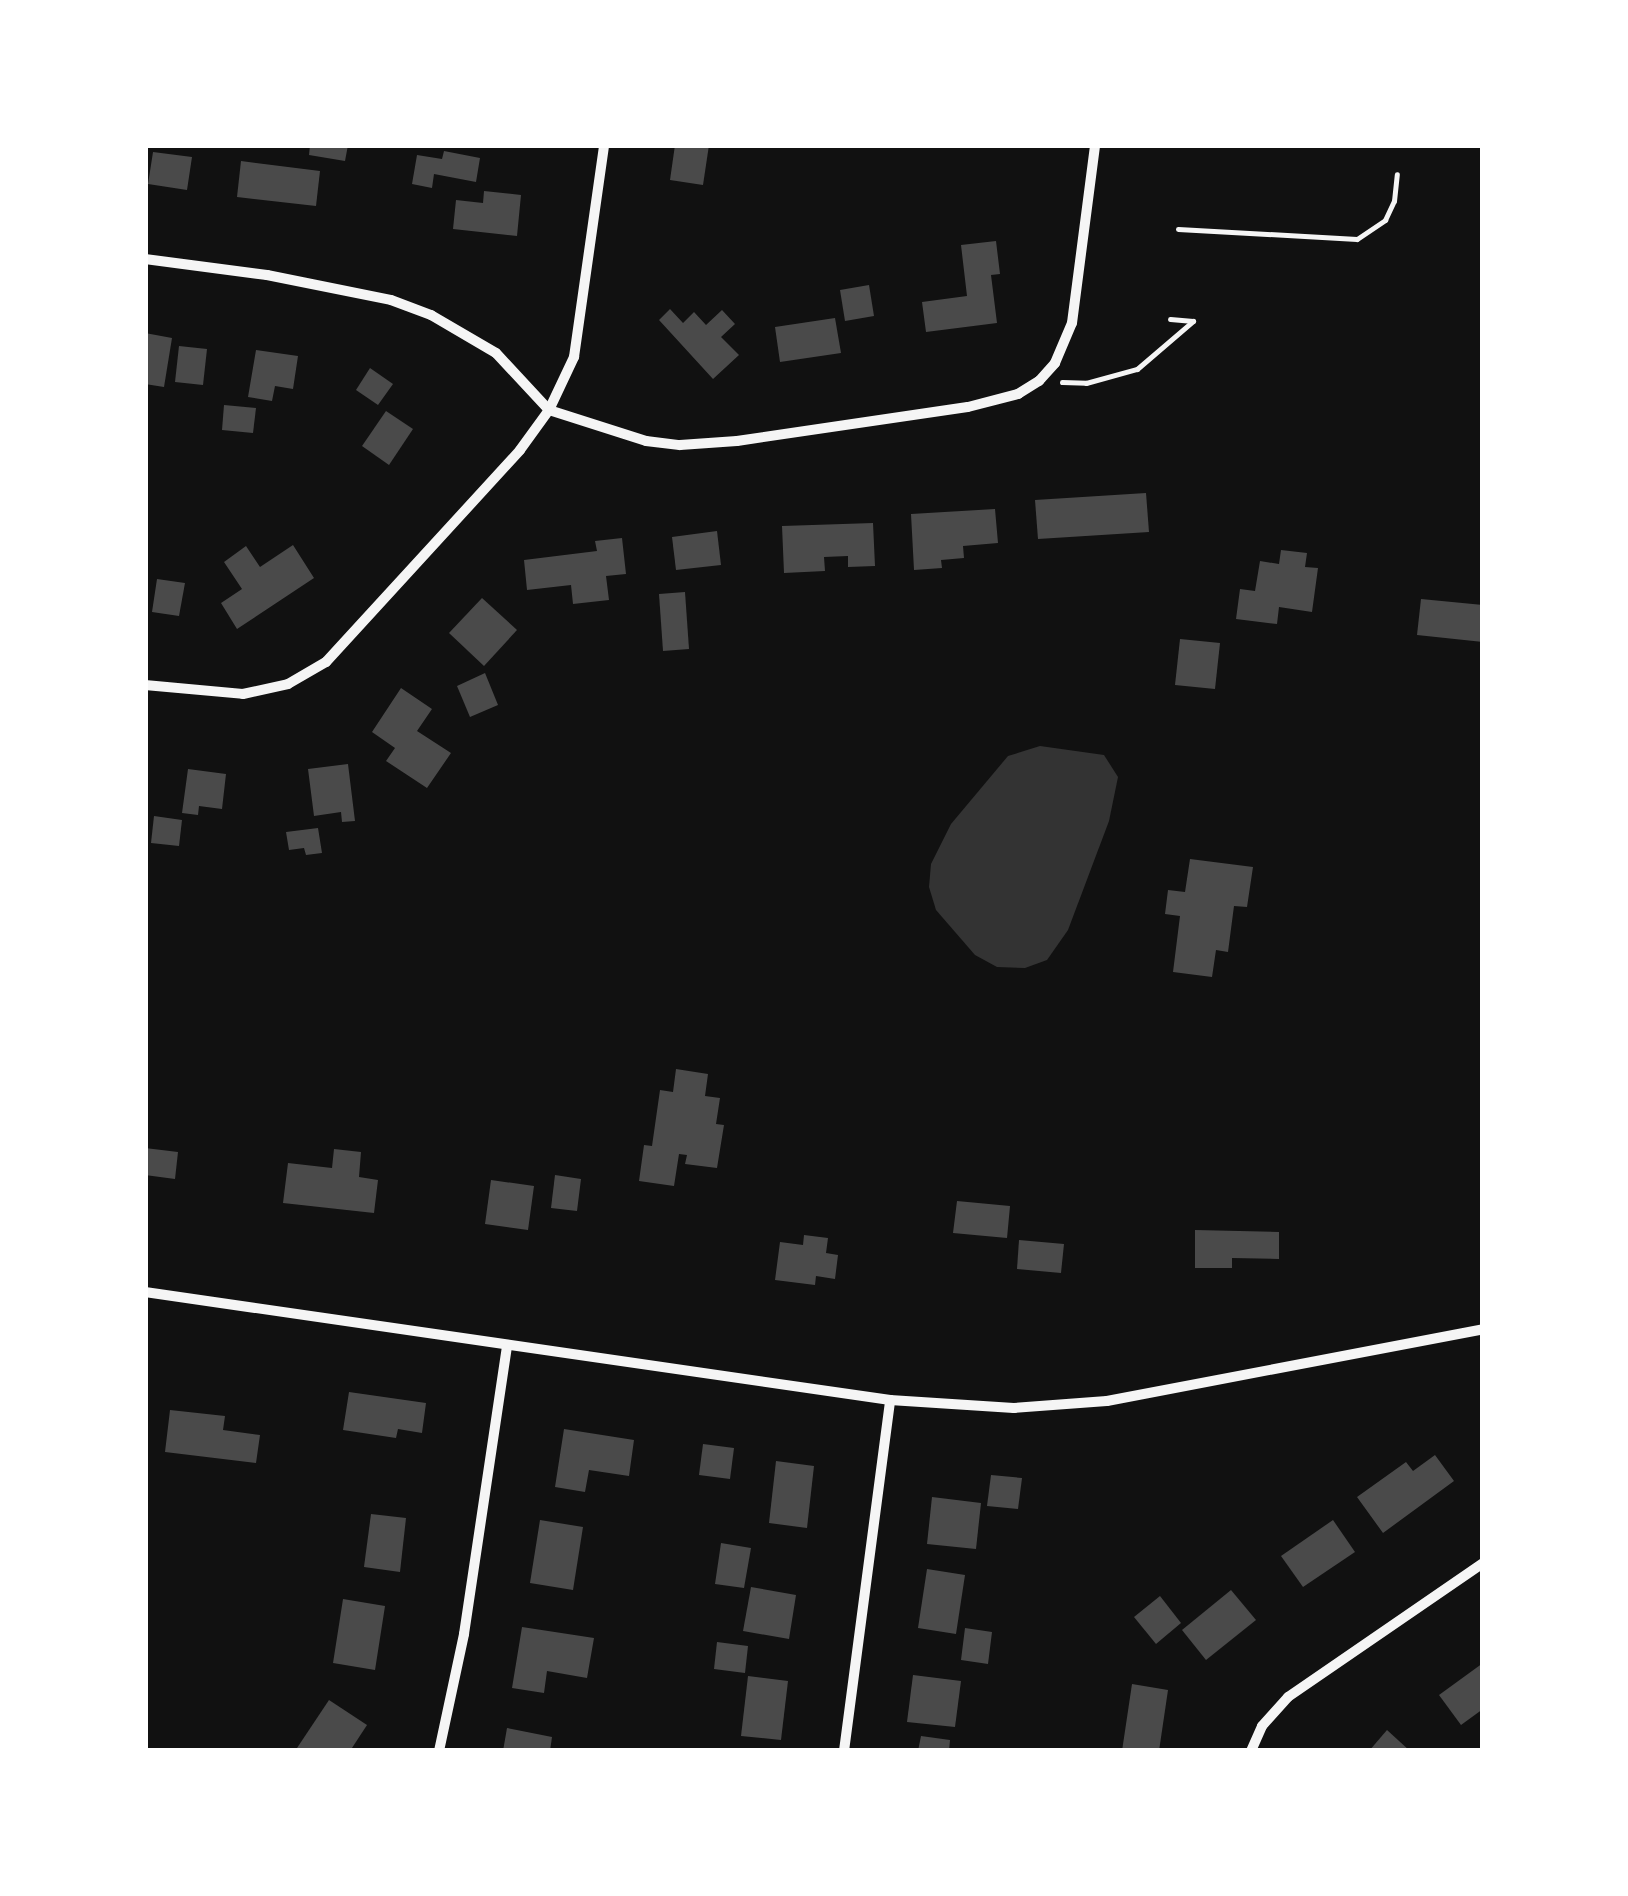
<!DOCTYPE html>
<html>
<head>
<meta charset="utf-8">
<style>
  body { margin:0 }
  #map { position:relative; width:1628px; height:1896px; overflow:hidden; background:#111; font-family:"DejaVu Sans",sans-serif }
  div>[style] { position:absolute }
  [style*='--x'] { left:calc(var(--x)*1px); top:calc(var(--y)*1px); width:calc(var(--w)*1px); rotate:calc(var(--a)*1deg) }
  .water>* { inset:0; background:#333 }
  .building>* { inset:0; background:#4a4a4a }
  .path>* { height:5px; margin:-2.5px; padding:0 2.5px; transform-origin:2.5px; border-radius:2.5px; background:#f5f5f5 }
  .minor>* { height:10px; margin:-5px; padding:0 5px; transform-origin:5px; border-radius:5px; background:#f5f5f5 }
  span { translate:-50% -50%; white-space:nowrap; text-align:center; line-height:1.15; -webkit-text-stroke:8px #fff; paint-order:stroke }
  .frame { position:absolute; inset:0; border:148px solid #fff; pointer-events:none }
</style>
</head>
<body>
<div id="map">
  <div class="water">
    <i style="clip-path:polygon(1040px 746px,1104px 755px,1118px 777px,1109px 821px,1068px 930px,1047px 960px,1025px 968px,997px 967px,975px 955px,936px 910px,929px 887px,931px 864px,951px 824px,1008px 756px)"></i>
  </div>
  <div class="building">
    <i style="clip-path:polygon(310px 145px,348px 145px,345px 161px,309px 155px)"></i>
    <i style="clip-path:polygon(675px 145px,709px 145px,703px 185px,670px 180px)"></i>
    <i style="clip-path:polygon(444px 151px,480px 158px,476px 182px,434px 174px,432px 188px,412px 184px,417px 155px,442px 159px)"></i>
    <i style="clip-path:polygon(153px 152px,192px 157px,187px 190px,148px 184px)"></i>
    <i style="clip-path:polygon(241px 161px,320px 171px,316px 206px,237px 197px)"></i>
    <i style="clip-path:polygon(484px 191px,521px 195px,517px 236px,453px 229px,456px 200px,483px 203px)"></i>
    <i style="clip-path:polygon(996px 241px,1000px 274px,991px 275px,997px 323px,926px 332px,922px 302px,967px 296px,961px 245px)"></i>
    <i style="clip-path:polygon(869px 285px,874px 316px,845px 321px,840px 290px)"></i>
    <i style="clip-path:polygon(670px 309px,683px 323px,694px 312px,706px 325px,722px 310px,735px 324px,721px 337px,739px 355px,713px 379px,659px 320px)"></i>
    <i style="clip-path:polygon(835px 318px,841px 353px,780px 362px,775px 327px)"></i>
    <i style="clip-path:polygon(145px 333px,172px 338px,164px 387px,145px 384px)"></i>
    <i style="clip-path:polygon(179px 346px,207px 349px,203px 385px,175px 382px)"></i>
    <i style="clip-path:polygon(256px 350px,298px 356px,293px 389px,275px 386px,272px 401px,248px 397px)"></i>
    <i style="clip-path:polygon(370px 368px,393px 384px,378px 405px,356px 390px)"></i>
    <i style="clip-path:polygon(224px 405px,256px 408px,253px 433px,222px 430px)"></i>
    <i style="clip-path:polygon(386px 411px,413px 429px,389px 465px,362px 446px)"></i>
    <i style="clip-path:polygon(1146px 493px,1149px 532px,1038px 539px,1035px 500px)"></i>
    <i style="clip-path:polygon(995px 509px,998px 543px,963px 546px,964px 558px,941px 560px,942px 568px,914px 570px,911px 514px)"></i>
    <i style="clip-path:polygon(873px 523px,875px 566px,848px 567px,848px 556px,824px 557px,825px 571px,784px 573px,782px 526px)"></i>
    <i style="clip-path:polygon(717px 531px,721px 565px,676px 570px,672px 537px)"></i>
    <i style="clip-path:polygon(622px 538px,626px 574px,606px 576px,609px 600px,573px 604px,571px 585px,527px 590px,524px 560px,597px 551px,595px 541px)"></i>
    <i style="clip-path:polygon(293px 545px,314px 578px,237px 629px,221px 603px,242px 589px,224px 562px,246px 546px,260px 567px)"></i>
    <i style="clip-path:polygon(1281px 550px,1307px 553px,1305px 567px,1318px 568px,1312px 612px,1279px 607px,1277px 624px,1236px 619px,1240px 589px,1255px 591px,1260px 561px,1279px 564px)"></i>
    <i style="clip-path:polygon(157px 579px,185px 583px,179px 616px,152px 612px)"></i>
    <i style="clip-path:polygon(685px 592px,689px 649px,663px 651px,659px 594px)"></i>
    <i style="clip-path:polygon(482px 598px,517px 630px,484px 666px,449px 633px)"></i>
    <i style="clip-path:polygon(1421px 599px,1483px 605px,1483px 642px,1417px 635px)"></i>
    <i style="clip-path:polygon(1180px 639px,1220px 643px,1215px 689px,1175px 685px)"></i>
    <i style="clip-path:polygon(485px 673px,498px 705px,470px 717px,457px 686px)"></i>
    <i style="clip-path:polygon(401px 688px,432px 709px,417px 731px,451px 753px,427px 788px,386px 761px,395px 748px,372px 732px)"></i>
    <i style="clip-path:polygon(348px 764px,355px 821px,342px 822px,341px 812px,314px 816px,308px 769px)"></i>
    <i style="clip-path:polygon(188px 769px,226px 774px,222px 809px,199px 806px,198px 815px,182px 813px)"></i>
    <i style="clip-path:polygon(154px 816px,182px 820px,179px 846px,151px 843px)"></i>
    <i style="clip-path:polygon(318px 828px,322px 853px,306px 855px,304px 848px,289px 850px,286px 832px)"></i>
    <i style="clip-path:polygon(1190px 859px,1253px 867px,1247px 907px,1234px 906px,1228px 952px,1216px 950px,1212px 977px,1173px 972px,1180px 916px,1165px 914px,1168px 890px,1185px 892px)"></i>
    <i style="clip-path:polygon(676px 1069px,708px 1074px,705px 1096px,720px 1098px,716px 1124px,724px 1125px,717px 1168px,685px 1164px,687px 1155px,679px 1154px,674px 1186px,639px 1181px,644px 1145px,652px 1146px,660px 1090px,673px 1092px)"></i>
    <i style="clip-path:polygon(145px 1148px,178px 1152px,175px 1179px,145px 1175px)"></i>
    <i style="clip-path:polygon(334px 1149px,361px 1152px,359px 1177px,378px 1180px,374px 1213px,283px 1203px,288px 1163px,332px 1168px)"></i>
    <i style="clip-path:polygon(555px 1175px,581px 1179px,577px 1211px,551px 1208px)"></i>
    <i style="clip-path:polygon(491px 1180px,534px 1186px,528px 1230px,485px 1224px)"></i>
    <i style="clip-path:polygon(957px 1201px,1010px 1206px,1007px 1238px,953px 1233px)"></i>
    <i style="clip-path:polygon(1195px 1230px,1279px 1232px,1279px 1259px,1232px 1258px,1232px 1268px,1195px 1268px)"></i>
    <i style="clip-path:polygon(804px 1235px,828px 1238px,826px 1253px,838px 1255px,835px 1279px,816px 1276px,815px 1285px,775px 1280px,780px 1242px,803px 1245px)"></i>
    <i style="clip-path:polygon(1019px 1240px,1064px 1244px,1061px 1273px,1017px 1269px)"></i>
    <i style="clip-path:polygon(349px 1392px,426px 1403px,422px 1433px,398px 1429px,396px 1438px,343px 1430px)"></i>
    <i style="clip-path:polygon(170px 1410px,225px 1416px,223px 1430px,260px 1435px,256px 1463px,165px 1452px)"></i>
    <i style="clip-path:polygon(564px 1429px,634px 1440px,629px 1476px,589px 1470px,585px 1492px,555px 1487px)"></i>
    <i style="clip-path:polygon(703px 1444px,734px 1448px,730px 1479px,699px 1475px)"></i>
    <i style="clip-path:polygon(1435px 1455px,1454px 1481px,1383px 1533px,1357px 1497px,1406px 1462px,1413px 1471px)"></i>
    <i style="clip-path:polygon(776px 1461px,814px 1466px,807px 1528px,769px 1523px)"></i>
    <i style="clip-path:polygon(991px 1475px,1022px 1478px,1018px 1509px,987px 1506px)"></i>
    <i style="clip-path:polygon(932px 1497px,981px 1503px,976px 1549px,927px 1544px)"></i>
    <i style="clip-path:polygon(371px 1514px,406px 1518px,400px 1572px,364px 1567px)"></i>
    <i style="clip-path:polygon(540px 1520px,583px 1527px,573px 1590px,530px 1583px)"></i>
    <i style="clip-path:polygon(1333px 1520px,1355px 1552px,1303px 1587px,1281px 1556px)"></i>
    <i style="clip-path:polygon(721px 1543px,751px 1548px,744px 1588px,715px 1584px)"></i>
    <i style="clip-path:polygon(927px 1569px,965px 1575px,956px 1634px,918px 1628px)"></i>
    <i style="clip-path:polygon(751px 1587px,796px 1595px,789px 1639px,743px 1631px)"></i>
    <i style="clip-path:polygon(1231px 1590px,1256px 1620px,1206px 1660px,1182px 1630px)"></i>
    <i style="clip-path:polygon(1160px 1596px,1181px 1623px,1156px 1644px,1134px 1617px)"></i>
    <i style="clip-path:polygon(343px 1599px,385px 1606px,375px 1670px,333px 1663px)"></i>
    <i style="clip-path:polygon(522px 1627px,594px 1638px,587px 1678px,547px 1671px,544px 1693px,512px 1688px)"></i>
    <i style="clip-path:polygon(965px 1628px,992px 1632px,988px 1664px,961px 1660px)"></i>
    <i style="clip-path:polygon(717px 1642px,748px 1646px,745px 1673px,714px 1669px)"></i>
    <i style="clip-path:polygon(1483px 1663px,1483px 1709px,1461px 1725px,1439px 1695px)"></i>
    <i style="clip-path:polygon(913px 1675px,961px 1681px,955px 1727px,907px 1722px)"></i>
    <i style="clip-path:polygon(748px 1676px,788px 1681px,781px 1740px,741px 1736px)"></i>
    <i style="clip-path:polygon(1132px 1684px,1168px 1690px,1159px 1751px,1122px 1751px)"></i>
    <i style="clip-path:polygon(329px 1700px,367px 1725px,350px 1751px,295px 1751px)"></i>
    <i style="clip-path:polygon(507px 1728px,552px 1737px,550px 1751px,503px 1751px)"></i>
    <i style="clip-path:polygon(1387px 1730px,1410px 1751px,1369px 1751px)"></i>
    <i style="clip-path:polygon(921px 1736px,950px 1740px,949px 1751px,918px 1751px)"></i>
  </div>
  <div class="path">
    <i style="--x:1178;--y:229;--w:179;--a:3.2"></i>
    <i style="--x:1357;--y:239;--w:34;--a:-34"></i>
    <i style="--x:1385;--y:220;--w:21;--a:-65"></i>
    <i style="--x:1394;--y:201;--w:27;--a:-84"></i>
    <i style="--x:1062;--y:382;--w:24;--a:2"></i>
    <i style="--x:1086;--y:383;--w:53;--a:-15.4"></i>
    <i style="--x:1137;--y:369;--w:74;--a:-40.6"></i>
    <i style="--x:1193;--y:321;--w:23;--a:-175"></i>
  </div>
  <div class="minor">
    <i style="--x:145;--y:259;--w:123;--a:7.5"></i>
    <i style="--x:267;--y:275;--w:126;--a:11.4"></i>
    <i style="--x:391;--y:300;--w:43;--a:20.6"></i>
    <i style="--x:431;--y:315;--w:75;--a:30.3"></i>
    <i style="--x:496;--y:353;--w:78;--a:47.1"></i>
    <i style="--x:549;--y:410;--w:102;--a:17.7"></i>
    <i style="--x:646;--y:441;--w:34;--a:7"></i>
    <i style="--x:680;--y:445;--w:57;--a:-4"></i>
    <i style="--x:737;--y:441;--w:233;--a:-8.4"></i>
    <i style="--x:968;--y:407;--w:52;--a:-14.6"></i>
    <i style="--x:1018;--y:394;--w:25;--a:-32"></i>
    <i style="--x:1039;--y:381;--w:24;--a:-48"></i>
    <i style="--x:1055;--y:363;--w:43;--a:-67"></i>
    <i style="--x:1072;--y:323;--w:179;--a:-82.6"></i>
    <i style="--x:145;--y:685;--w:98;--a:5.2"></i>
    <i style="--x:243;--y:694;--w:46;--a:-12.5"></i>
    <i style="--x:288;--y:684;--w:44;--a:-30.1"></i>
    <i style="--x:326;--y:662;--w:287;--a:-47.5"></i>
    <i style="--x:520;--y:450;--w:49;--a:-54.1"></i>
    <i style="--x:549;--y:410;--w:59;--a:-64.7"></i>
    <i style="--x:574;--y:357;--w:214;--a:-81.9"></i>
    <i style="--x:145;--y:1292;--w:753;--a:8.25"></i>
    <i style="--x:890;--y:1400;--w:124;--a:3.7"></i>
    <i style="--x:1014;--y:1408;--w:93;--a:-4.3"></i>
    <i style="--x:1107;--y:1401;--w:383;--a:-10.8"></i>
    <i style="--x:439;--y:1751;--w:120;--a:-77.9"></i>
    <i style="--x:464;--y:1634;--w:292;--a:-81.5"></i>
    <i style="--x:844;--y:1751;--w:354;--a:-82.5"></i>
    <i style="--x:1251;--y:1751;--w:27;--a:-66"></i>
    <i style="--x:1262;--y:1726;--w:39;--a:-48"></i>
    <i style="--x:1288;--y:1697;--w:237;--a:-34.5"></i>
  </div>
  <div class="frame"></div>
</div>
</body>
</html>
